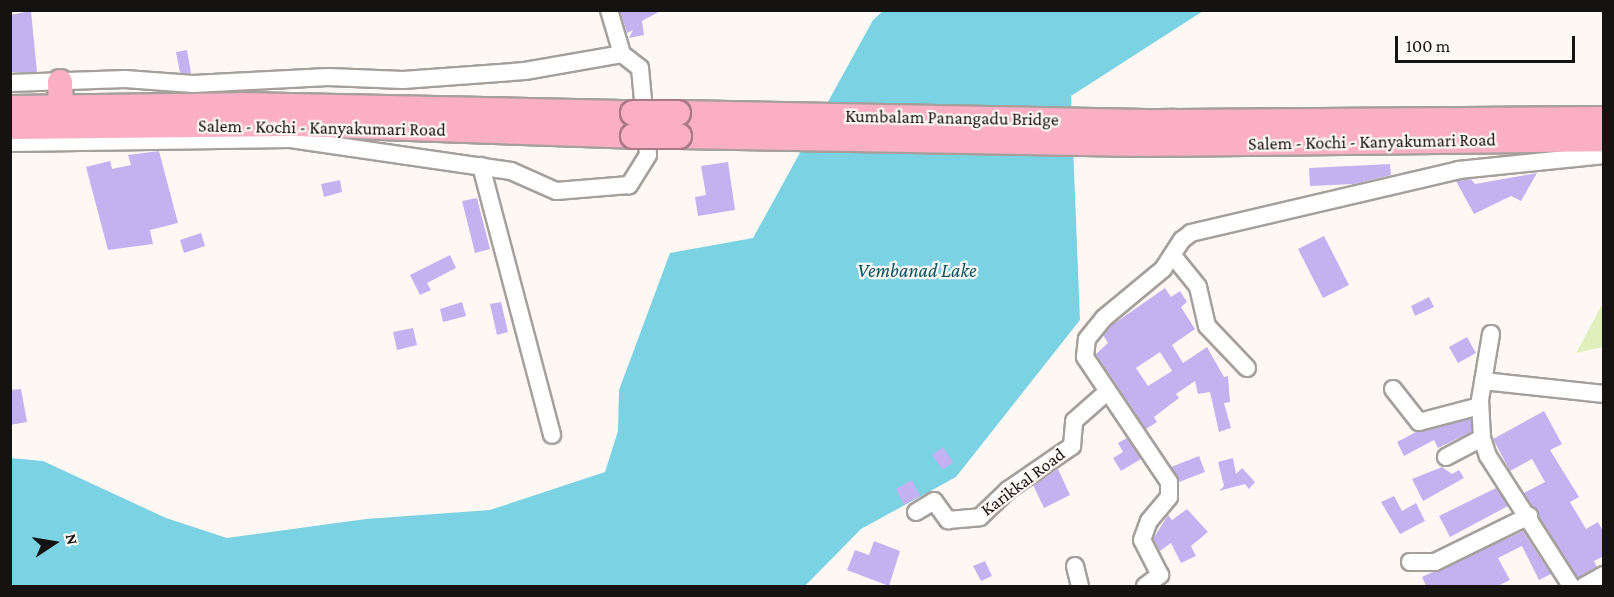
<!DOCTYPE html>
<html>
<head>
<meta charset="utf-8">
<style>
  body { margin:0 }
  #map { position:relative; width:1614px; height:597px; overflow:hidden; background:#fef8f4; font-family:"Crimson Pro",serif }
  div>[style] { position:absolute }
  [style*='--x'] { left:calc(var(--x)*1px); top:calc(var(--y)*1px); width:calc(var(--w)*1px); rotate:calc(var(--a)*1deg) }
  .green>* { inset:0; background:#e1efbe }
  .water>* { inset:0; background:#7ad2e3 }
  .building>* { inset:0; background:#c4b2f0 }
  .roads { filter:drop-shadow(2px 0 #a5a09c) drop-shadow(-2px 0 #a5a09c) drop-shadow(0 2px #a5a09c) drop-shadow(0 -2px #a5a09c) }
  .minor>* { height:16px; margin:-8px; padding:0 8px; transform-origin:8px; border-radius:8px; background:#fff }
  .highway>* { height:24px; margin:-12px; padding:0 12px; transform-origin:12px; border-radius:12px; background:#fbafc5 }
  .bridges { filter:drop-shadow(2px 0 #aa7886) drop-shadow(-2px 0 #aa7886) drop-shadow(0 2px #aa7886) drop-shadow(0 -2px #aa7886) }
  .highway-bridge>* { height:24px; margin:-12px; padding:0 12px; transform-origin:12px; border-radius:12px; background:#fbafc5 }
  span { translate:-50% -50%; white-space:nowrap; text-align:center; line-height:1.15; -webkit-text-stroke:4.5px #fef8f4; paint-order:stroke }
  .street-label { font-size:18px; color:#151312 }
  .water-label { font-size:20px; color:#055662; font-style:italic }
  .frame { position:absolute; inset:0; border:12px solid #151312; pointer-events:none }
  .north { position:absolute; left:24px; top:513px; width:60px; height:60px; -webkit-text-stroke:4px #fef8f4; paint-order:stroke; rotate:78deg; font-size:16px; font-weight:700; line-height:24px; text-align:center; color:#151312 }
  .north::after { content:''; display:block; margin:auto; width:21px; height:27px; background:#151312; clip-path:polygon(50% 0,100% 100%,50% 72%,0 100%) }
  .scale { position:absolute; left:1395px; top:36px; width:180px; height:27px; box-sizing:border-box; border:3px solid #151312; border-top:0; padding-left:8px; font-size:18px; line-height:21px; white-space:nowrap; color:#151312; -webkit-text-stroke:4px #fef8f4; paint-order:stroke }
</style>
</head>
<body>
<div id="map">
  <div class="green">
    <i style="clip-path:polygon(1603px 303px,1603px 347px,1576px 353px)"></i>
  </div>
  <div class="water">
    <i style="clip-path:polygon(883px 11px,1203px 11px,1071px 96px,1080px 320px,956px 477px,861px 529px,805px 586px,11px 586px,10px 458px,43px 461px,166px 518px,227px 538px,366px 519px,490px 510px,605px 472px,618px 431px,619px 390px,670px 253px,753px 238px,873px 20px)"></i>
  </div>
  <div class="building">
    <i style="clip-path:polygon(620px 10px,662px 10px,642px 21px,644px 35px,629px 38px,633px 30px,627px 33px)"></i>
    <i style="clip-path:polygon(31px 11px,37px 72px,10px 72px,10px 15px)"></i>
    <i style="clip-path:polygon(187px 50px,191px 73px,180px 73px,176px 52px)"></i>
    <i style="clip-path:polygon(159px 151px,178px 223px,150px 230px,153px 244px,108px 250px,86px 167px,110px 161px,112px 169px,131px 165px,128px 155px)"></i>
    <i style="clip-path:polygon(728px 162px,735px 210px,698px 216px,695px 197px,706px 195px,701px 166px)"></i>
    <i style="clip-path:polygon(1390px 164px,1391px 175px,1354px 184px,1310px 186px,1309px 168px)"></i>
    <i style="clip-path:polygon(1537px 173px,1521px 201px,1511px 196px,1474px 214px,1456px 181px,1471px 179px,1475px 184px)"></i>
    <i style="clip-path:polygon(340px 180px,342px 192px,324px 197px,321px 184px)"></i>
    <i style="clip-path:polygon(477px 198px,490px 249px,475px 253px,462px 201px)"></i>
    <i style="clip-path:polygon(201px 233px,205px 246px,184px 253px,180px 240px)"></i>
    <i style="clip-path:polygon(1324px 236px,1349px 285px,1323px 298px,1298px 249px)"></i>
    <i style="clip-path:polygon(450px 255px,456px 268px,427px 283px,431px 290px,420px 295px,410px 275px)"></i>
    <i style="clip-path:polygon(evenodd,1165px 288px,1171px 297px,1180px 291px,1187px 302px,1181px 307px,1195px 329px,1172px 345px,1183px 363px,1207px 347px,1224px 377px,1228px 376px,1230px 402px,1224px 403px,1231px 428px,1219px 432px,1210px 392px,1198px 394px,1195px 381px,1176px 394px,1179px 398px,1154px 417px,1157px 422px,1146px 429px,1096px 354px,1108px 343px,1103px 335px,1112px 325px,1165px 288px,1160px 352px,1172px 371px,1148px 386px,1136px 368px,1160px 352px)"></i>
    <i style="clip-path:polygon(1429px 297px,1434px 307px,1415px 316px,1411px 306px)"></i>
    <i style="clip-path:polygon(462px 302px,466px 316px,443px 322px,440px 309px)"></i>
    <i style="clip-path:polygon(501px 302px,508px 332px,497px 335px,490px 304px)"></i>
    <i style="clip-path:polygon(413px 328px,417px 345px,397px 350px,393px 332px)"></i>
    <i style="clip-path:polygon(1467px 337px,1476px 353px,1458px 363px,1449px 347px)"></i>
    <i style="clip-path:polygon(21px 389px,27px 422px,10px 425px,10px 390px)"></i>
    <i style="clip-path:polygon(1544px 411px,1562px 444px,1550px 450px,1579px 497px,1570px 502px,1586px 529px,1598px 522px,1604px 533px,1604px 556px,1594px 561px,1597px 567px,1578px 578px,1524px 493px,1545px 482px,1532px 459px,1510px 471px,1493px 439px)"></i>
    <i style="clip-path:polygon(1471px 419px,1471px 432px,1438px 448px,1434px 440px,1404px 456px,1397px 442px,1416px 432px)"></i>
    <i style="clip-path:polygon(1127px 438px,1141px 459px,1121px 471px,1113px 458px,1123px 452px,1118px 443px)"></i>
    <i style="clip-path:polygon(943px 447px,953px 462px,943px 470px,932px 455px)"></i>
    <i style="clip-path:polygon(1199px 456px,1205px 472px,1179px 482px,1171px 467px)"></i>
    <i style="clip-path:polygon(1233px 458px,1236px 474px,1242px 468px,1255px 482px,1249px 489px,1245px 484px,1219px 491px,1224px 486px,1218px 462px)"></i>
    <i style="clip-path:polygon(1442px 467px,1452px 474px,1459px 470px,1464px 478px,1423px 501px,1412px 479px)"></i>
    <i style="clip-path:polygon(1058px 469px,1070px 495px,1044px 508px,1033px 485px)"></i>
    <i style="clip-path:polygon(912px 480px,920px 496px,904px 505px,896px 489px)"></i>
    <i style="clip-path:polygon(1496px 488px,1508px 506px,1450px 537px,1439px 516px)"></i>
    <i style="clip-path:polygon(1394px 496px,1402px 511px,1416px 503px,1425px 521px,1400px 534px,1381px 502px)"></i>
    <i style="clip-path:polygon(1187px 509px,1208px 532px,1191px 546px,1196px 556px,1181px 563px,1171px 543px,1160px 551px,1153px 539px,1168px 515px,1172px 520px)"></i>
    <i style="clip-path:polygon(1523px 531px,1551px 574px,1539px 580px,1522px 546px,1498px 558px,1510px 580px,1498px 586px,1426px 586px,1422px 577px)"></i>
    <i style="clip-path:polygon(874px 541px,900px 551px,889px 586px,847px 570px,855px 550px,869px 555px)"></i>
    <i style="clip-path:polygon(985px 561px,992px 576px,981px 581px,973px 566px)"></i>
  </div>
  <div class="roads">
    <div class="minor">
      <i style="--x:609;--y:10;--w:46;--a:73.5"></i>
      <i style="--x:10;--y:83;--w:115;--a:-2"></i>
      <i style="--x:125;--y:79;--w:68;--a:4.2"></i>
      <i style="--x:193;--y:84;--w:135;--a:-3"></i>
      <i style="--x:328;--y:77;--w:75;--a:2.3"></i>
      <i style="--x:403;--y:80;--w:122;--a:-4.2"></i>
      <i style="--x:525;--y:71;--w:98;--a:-9.9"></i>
      <i style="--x:622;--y:54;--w:23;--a:38"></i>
      <i style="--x:640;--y:68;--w:87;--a:84.7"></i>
      <i style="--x:648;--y:155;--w:36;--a:122"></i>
      <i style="--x:629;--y:185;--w:73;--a:175.3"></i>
      <i style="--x:556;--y:191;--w:49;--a:-156"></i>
      <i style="--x:511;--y:171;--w:223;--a:-171.8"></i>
      <i style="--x:290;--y:139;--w:280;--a:179.2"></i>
      <i style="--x:481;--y:166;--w:278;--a:75.2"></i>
      <i style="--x:1174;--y:257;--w:38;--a:51"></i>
      <i style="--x:1198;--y:287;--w:40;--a:77"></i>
      <i style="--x:1207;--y:326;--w:58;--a:46.4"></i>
      <i style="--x:1491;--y:334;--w:67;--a:99.5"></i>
      <i style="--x:1480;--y:400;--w:38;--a:87"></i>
      <i style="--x:1482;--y:438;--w:19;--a:72"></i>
      <i style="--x:1488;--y:456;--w:154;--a:57.4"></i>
      <i style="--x:1483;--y:381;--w:122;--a:6.1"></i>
      <i style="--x:1393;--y:389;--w:42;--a:51.8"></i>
      <i style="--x:1419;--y:422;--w:63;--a:-14.7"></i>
      <i style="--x:1446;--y:457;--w:41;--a:-27.8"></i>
      <i style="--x:916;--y:512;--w:21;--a:-31"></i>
      <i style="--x:934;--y:501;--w:24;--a:54"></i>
      <i style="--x:948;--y:520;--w:32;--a:-5"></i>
      <i style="--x:980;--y:517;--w:39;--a:-44"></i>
      <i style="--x:1008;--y:490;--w:78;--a:-34.5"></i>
      <i style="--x:1072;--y:446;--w:25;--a:-85"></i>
      <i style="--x:1074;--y:421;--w:45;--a:-41.4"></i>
      <i style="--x:1410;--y:562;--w:25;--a:0"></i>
      <i style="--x:1435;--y:562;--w:105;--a:-26.1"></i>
      <i style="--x:1075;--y:566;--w:21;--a:76"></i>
      <i style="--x:1145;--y:586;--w:19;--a:-36"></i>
      <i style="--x:1160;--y:575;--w:39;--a:-117"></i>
      <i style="--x:1142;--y:540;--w:20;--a:-70"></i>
      <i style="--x:1149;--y:521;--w:31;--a:-50"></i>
      <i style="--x:1169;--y:497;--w:15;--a:-90"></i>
      <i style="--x:1169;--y:482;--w:151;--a:-123.9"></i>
      <i style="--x:1085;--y:357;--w:18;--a:-84"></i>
      <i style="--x:1087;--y:339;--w:27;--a:-51"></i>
      <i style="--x:1104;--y:318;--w:77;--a:-39.7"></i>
      <i style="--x:1163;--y:269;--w:35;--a:-57"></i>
      <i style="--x:1182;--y:240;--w:11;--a:-38"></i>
      <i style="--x:1191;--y:233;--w:275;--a:-13.2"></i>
      <i style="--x:1459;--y:170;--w:146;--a:-5.9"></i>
      <i style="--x:1584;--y:586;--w:23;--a:-29"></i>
    </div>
    <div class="highway">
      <i style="--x:60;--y:82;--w:26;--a:88"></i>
      <i style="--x:10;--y:108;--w:231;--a:-0.7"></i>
      <i style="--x:241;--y:105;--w:392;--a:1.2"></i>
      <i style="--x:678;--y:113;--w:481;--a:1.1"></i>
      <i style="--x:1159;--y:122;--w:445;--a:-0.4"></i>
      <i style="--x:10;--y:127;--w:285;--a:-0.6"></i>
      <i style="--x:295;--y:124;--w:338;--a:2"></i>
      <i style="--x:679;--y:136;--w:461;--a:1"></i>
      <i style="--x:1140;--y:144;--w:464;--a:-0.6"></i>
    </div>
  </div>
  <div class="bridges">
    <div class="highway-bridge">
      <i style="--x:633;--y:113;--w:45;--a:0"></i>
      <i style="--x:633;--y:136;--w:46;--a:0"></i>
    </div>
  </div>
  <div class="street-label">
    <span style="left:952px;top:118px;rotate:1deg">Kumbalam Panangadu Bridge</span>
    <span style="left:322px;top:128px;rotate:1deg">Salem - Kochi - Kanyakumari Road</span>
    <span style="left:1372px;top:142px;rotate:-1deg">Salem - Kochi - Kanyakumari Road</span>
    <span style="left:1023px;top:482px;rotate:-37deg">Karikkal Road</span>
  </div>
  <div class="water-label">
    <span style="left:917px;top:270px">Vembanad Lake</span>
  </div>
  <div class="frame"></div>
  <div class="north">N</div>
  <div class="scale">100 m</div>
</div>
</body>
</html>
